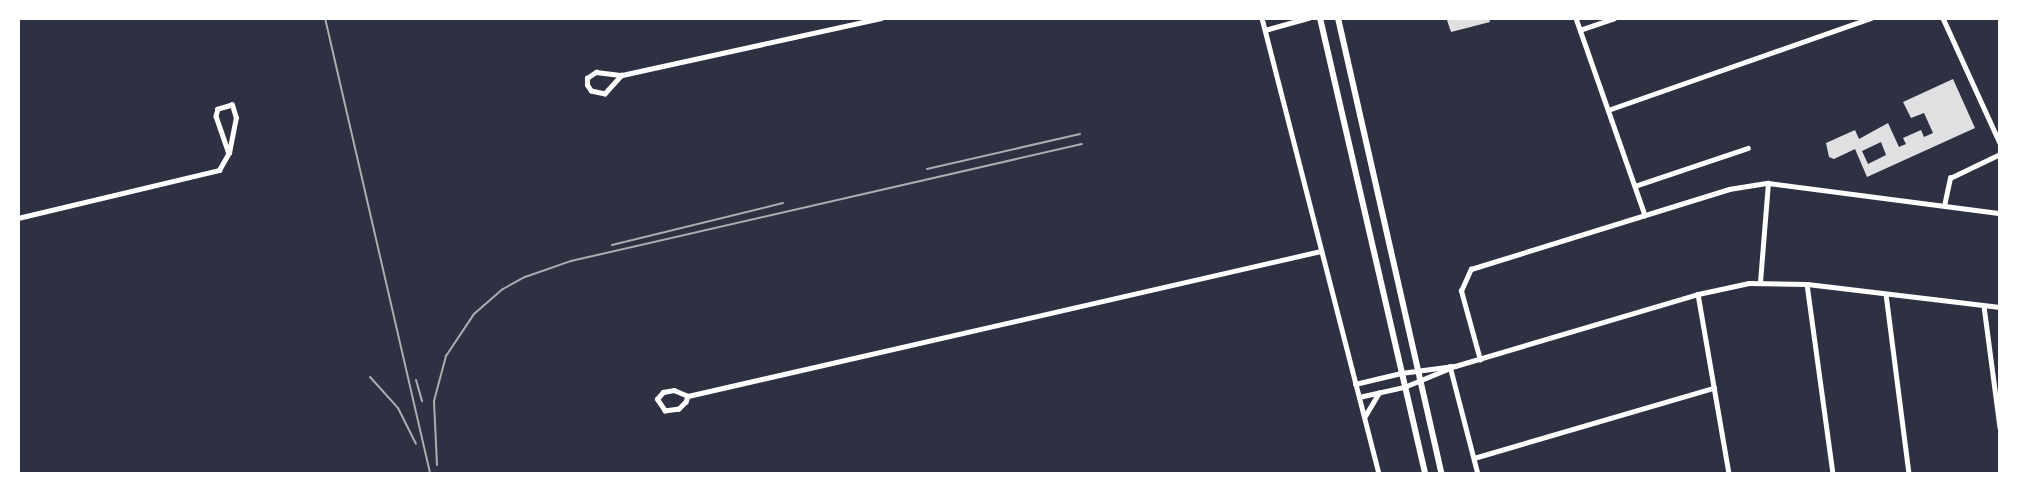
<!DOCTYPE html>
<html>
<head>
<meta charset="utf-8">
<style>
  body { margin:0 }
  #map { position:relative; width:2018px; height:492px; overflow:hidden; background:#2d3142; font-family:"Roboto Condensed",sans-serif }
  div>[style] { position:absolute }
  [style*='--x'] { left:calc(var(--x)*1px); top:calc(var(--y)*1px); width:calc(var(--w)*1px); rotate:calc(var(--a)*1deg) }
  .building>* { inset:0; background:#e0e0e3 }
  .minor>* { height:4.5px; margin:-2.25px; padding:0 2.25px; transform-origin:2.25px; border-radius:2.25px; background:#fff }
  .tertiary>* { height:5px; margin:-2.5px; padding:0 2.5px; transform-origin:2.5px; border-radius:2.5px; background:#fff }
  .secondary>* { height:6px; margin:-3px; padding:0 3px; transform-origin:3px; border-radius:3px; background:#fff }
  .rail>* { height:2px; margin:-1px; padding:0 1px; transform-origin:1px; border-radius:1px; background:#abadb3 }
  span { translate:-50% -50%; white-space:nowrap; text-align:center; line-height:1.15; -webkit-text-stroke:6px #fff; paint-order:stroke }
  .frame { position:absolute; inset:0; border:20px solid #fff; pointer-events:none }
</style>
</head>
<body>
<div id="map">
  <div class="building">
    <i style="clip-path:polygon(1455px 18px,1489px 18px,1490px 22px,1451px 32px,1447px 20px)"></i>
    <i style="clip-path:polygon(evenodd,1953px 79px,1975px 128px,1867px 177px,1855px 149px,1834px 159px,1829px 157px,1826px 143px,1855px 130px,1859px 139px,1888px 123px,1899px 147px,1906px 144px,1903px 138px,1921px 130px,1924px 137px,1933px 133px,1924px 113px,1911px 118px,1903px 102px,1953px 79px,1881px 142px,1886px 155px,1868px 164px,1862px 151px,1881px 142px)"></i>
  </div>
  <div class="minor">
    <i style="--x:1262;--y:18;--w:471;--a:75.6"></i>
    <i style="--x:1576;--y:18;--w:209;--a:70.7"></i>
    <i style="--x:1943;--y:18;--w:137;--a:65.5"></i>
    <i style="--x:1265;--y:30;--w:45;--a:-15.6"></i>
    <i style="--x:1580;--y:30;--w:36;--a:-19"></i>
    <i style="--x:622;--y:75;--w:25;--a:132"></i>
    <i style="--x:605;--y:94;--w:14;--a:-168"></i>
    <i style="--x:591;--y:91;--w:7;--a:-124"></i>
    <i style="--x:587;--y:85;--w:7;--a:-90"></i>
    <i style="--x:587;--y:78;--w:11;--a:-34"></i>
    <i style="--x:596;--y:72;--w:26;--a:7"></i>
    <i style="--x:622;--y:75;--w:265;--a:-12.4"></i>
    <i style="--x:1608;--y:110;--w:279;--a:-19.3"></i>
    <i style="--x:1635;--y:186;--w:119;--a:-18.6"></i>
    <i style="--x:1944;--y:206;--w:29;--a:-78"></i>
    <i style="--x:1950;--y:178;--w:55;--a:-25.6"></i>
    <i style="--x:18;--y:218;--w:207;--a:-13.4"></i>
    <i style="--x:219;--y:170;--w:20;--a:-60"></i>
    <i style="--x:229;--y:153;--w:36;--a:-79"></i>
    <i style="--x:236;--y:118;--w:14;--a:-107"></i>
    <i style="--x:232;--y:105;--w:15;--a:164"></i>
    <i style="--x:218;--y:109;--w:7;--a:106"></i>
    <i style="--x:216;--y:116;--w:39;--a:71"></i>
    <i style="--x:1760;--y:282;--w:99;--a:-85.4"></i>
    <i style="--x:1807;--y:284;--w:192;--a:82.2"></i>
    <i style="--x:1698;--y:294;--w:183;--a:80.2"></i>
    <i style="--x:1886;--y:294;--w:181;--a:82.7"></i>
    <i style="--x:1984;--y:306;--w:122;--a:82.5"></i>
    <i style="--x:1480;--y:360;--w:72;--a:-105.4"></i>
    <i style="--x:1461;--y:291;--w:24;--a:-66"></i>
    <i style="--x:1471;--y:269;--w:270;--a:-17.2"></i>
    <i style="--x:1729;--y:189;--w:39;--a:-9"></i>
    <i style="--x:1768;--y:183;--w:234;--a:7.4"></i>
    <i style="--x:1450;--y:366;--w:112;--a:75.5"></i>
    <i style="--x:1355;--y:384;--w:47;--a:-13.4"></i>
    <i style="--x:674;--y:390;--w:15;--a:23"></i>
    <i style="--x:688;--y:396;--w:6;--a:108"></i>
    <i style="--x:686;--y:402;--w:10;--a:135"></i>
    <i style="--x:679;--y:409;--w:14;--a:172"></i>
    <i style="--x:665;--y:411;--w:14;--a:-124"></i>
    <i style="--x:657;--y:399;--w:9;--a:-49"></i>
    <i style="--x:663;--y:392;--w:11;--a:-10"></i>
    <i style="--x:688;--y:396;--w:649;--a:-12.9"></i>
    <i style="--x:1359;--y:397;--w:46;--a:-12.5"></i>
    <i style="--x:1365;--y:416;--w:27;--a:-59"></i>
    <i style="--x:1474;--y:458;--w:250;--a:-16.3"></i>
  </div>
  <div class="tertiary">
    <i style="--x:1401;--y:373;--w:53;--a:-7.5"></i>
    <i style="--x:1404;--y:387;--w:55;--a:-22.4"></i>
    <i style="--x:1455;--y:366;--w:253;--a:-16.5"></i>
    <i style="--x:1698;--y:294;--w:52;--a:-12.2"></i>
    <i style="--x:1749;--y:283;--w:58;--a:1"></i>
    <i style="--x:1807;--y:284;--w:194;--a:6.8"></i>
  </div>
  <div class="secondary">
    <i style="--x:1320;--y:18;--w:468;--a:77"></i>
    <i style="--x:1338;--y:18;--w:468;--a:77.2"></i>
  </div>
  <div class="rail">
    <i style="--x:325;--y:18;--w:468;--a:77"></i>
    <i style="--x:927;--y:169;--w:157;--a:-12.9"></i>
    <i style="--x:612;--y:245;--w:176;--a:-13.8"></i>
    <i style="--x:370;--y:377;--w:42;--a:47.9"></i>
    <i style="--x:398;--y:408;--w:40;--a:63.4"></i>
    <i style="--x:416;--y:380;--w:22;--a:74"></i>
    <i style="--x:437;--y:465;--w:64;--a:-92.7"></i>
    <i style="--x:434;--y:401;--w:47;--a:-75.1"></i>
    <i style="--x:446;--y:356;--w:50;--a:-56.3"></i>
    <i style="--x:474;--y:314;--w:38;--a:-41"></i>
    <i style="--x:503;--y:289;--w:25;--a:-29"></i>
    <i style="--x:525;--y:277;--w:49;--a:-19.2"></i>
    <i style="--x:571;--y:261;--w:524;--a:-12.9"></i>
  </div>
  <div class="frame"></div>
</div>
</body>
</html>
